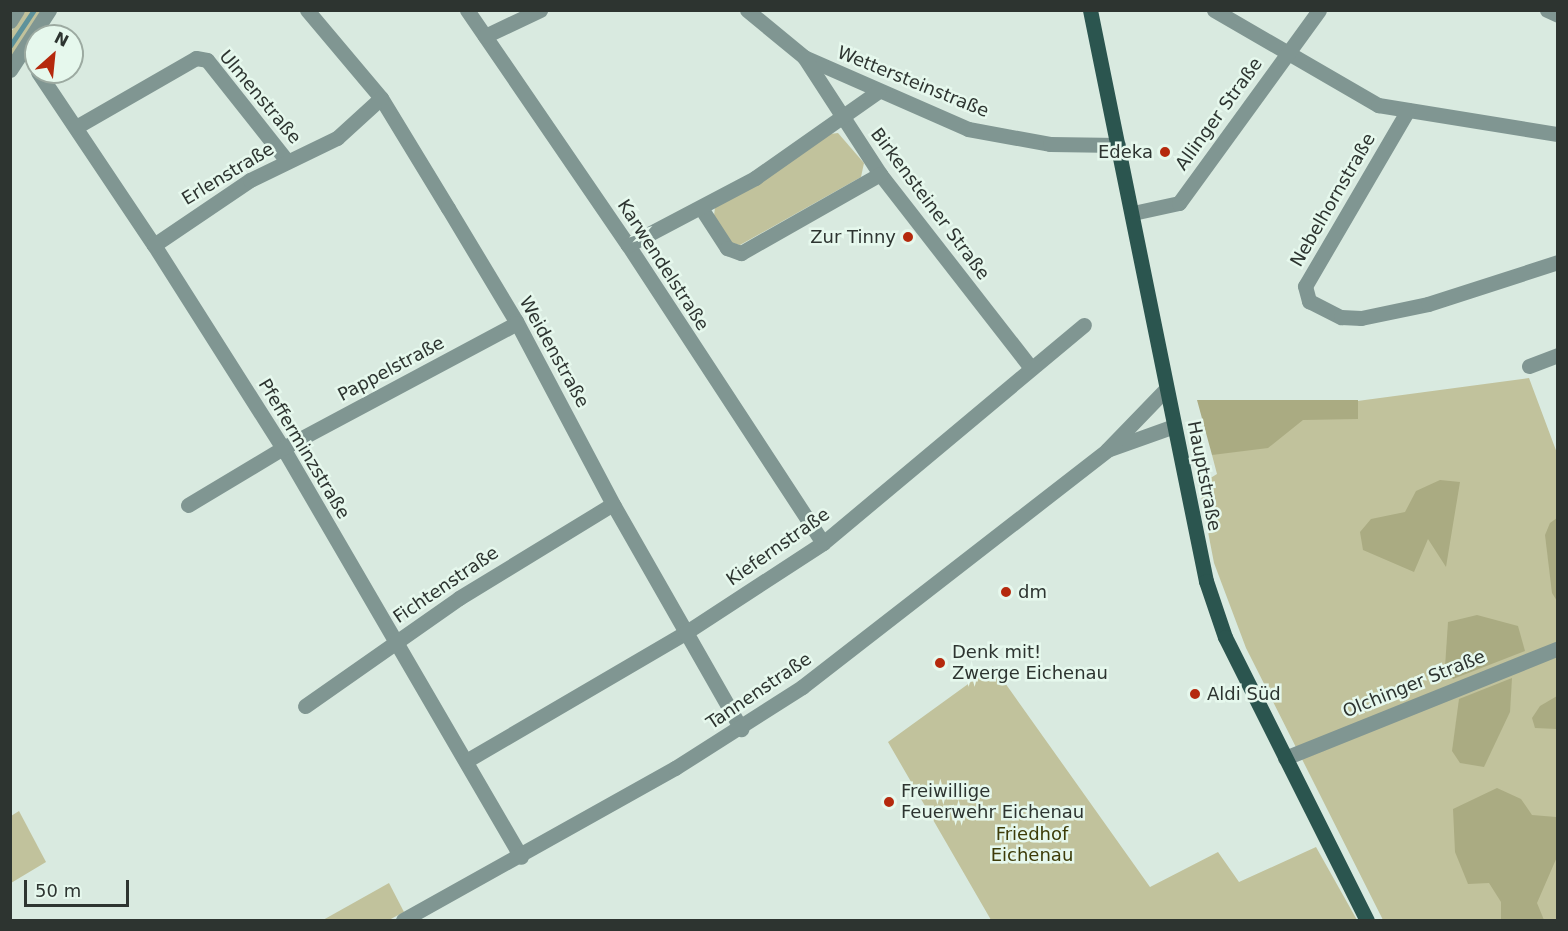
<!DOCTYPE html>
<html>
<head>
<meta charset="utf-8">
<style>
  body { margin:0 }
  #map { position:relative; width:1568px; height:931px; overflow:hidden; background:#d9eae0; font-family:"DejaVu Sans",sans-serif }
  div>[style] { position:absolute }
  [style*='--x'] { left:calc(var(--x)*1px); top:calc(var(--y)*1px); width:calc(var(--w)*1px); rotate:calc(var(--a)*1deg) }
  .green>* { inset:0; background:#c1c29c }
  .forest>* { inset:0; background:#aaab82 }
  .stream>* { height:4.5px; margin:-2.25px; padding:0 2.25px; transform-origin:2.25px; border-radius:2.25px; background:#5e929b }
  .minor>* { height:15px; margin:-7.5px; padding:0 7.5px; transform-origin:7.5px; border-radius:7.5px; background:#809692 }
  .major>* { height:15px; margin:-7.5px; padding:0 7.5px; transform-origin:7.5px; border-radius:7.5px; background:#2b554f }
  .dots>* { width:16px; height:16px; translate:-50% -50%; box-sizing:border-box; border:3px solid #e6f8ed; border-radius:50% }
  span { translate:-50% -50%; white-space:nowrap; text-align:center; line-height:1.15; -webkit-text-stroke:5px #e6f8ed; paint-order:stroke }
  .street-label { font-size:18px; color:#2d3430 }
  .poi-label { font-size:18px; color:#2d3430 }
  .right { translate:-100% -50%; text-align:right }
  .left { translate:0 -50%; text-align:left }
  .park-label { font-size:18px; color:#3d3c08 }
  .frame { position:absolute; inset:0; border:12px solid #2d3430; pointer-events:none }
  .north { position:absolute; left:24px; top:24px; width:60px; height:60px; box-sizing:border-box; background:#e6f8ed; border:2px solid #9caaa1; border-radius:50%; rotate:27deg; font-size:16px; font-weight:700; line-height:24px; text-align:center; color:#2d3430 }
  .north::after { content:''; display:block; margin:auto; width:21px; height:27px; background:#b5290d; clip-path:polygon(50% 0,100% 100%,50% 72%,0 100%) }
  .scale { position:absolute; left:24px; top:880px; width:105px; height:27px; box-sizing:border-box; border:3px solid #2d3430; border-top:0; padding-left:8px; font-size:18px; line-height:21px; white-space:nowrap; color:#2d3430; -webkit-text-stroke:4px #e6f8ed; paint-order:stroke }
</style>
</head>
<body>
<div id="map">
  <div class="green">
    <i style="clip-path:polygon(24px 11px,41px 11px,11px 58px,11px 32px)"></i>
    <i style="clip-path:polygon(838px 133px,864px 163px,861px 177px,740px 245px,732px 243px,714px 216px,715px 207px,830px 134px)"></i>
    <i style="clip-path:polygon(1529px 378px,1557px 453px,1557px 920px,1383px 920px,1246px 648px,1214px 563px,1199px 485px,1217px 474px,1212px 455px,1305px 408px)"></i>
    <i style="clip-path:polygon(993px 666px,1150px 887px,1218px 852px,1239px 882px,1316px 847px,1357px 920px,991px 920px,888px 742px)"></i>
    <i style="clip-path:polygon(19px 811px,46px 862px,11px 883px,11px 816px)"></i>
    <i style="clip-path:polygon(389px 883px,404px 912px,389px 920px,323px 920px)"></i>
  </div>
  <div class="forest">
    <i style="clip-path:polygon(1197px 400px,1358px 400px,1358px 419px,1303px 420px,1268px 448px,1212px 455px)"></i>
    <i style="clip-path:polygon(1440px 480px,1460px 482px,1446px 567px,1428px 539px,1414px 572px,1363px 550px,1360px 532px,1371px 519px,1405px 512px,1416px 491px)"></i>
    <i style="clip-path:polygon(1557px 518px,1557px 601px,1552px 593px,1545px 535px,1550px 523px)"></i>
    <i style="clip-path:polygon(1477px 615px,1518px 626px,1525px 651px,1453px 679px,1445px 667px,1448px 622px)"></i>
    <i style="clip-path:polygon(1512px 678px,1510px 712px,1484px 767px,1460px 763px,1452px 751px,1459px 699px)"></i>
    <i style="clip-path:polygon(1557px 696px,1557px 729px,1535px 728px,1532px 718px,1540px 706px)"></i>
    <i style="clip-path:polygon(1497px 788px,1521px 799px,1532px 815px,1556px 817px,1557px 857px,1537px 903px,1544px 920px,1501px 920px,1501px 902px,1489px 883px,1468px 884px,1455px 852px,1453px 809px)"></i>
  </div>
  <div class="stream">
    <i style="--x:10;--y:46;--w:43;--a:-56.3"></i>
  </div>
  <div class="minor">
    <i style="--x:307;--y:10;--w:115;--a:49.9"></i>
    <i style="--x:381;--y:98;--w:129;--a:58.7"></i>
    <i style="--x:448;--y:208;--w:132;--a:59"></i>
    <i style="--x:516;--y:321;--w:209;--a:62.1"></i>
    <i style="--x:614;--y:506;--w:257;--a:60.3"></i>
    <i style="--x:467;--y:10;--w:285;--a:55.6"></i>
    <i style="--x:628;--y:245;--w:356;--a:56.8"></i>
    <i style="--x:747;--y:10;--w:74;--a:39.5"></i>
    <i style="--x:804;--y:57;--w:179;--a:23.7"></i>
    <i style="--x:968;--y:129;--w:83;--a:10.4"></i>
    <i style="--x:1050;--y:144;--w:68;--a:0.8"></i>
    <i style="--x:1214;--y:10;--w:190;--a:30.1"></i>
    <i style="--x:1378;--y:105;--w:182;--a:9.2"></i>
    <i style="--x:1547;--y:10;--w:12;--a:24"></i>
    <i style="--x:10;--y:21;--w:13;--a:-58"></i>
    <i style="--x:485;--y:36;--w:61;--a:-25.3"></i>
    <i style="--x:804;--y:57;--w:140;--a:57"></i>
    <i style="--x:880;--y:174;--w:246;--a:52.1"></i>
    <i style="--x:10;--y:70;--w:72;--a:-57"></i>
    <i style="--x:38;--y:72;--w:208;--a:56.2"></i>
    <i style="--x:154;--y:245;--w:241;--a:57.6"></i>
    <i style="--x:283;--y:448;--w:473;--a:59.8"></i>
    <i style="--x:1408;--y:110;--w:204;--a:120.3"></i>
    <i style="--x:1305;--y:286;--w:16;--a:75"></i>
    <i style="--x:1309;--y:301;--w:36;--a:27"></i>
    <i style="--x:1341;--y:317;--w:20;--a:3"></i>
    <i style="--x:1361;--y:318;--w:68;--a:-11.8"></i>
    <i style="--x:1428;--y:304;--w:137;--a:-17.9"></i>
    <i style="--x:76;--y:127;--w:138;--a:-29.9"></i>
    <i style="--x:196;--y:58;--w:11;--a:10"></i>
    <i style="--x:207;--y:60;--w:129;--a:51.6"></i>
    <i style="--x:701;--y:208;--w:48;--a:57"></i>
    <i style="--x:727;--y:248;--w:15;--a:20"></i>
    <i style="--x:741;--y:253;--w:160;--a:-29.6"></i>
    <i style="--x:1133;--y:213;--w:47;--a:-12.3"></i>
    <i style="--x:1179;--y:203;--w:238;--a:-54"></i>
    <i style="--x:154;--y:245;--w:116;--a:-34.1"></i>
    <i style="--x:250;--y:180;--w:97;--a:-25.8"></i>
    <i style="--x:337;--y:138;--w:59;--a:-42.3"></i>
    <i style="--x:628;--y:245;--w:144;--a:-27.8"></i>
    <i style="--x:755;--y:178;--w:151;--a:-35.1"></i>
    <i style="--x:1529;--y:366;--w:31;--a:-21"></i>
    <i style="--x:1107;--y:450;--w:71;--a:-19.7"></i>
    <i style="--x:188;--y:505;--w:111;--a:-31"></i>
    <i style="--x:283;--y:448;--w:265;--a:-28.1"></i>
    <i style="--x:305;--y:706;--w:188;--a:-35"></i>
    <i style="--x:459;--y:598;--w:180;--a:-31.4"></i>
    <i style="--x:1285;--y:758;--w:294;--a:-21.9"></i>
    <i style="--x:466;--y:761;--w:254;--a:-30.3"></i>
    <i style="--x:685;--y:633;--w:165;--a:-33.1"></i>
    <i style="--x:823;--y:543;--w:340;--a:-39.9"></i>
    <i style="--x:403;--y:920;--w:312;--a:-29.2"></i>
    <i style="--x:675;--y:768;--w:151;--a:-32.5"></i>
    <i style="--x:802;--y:687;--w:386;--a:-37.8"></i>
    <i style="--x:1107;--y:450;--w:85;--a:-46"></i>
  </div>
  <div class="major">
    <i style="--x:1090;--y:10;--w:583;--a:78.52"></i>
    <i style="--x:1206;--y:581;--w:59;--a:71.3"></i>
    <i style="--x:1225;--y:637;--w:317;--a:63.4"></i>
  </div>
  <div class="dots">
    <i style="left:1165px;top:152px;background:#b5290d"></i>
    <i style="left:908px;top:237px;background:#b5290d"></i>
    <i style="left:1006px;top:592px;background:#b5290d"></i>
    <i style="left:940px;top:663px;background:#b5290d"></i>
    <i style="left:1195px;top:694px;background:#b5290d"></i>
    <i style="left:889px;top:802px;background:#b5290d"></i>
  </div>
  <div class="street-label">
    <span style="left:913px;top:82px;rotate:22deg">Wettersteinstraße</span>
    <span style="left:260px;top:97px;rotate:50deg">Ulmenstraße</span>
    <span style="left:1219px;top:114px;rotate:-54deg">Allinger Straße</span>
    <span style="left:228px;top:174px;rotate:-31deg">Erlenstraße</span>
    <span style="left:1333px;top:200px;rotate:-60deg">Nebelhornstraße</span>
    <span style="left:930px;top:204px;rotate:53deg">Birkensteiner Straße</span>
    <span style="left:663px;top:265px;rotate:57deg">Karwendelstraße</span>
    <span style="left:554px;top:352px;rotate:61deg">Weidenstraße</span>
    <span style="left:391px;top:369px;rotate:-28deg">Pappelstraße</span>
    <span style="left:304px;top:449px;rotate:59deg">Pfefferminzstraße</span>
    <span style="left:1204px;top:476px;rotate:79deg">Hauptstraße</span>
    <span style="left:778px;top:547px;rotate:-35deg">Kiefernstraße</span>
    <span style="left:446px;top:585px;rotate:-34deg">Fichtenstraße</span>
    <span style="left:1414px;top:684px;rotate:-22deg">Olchinger Straße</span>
    <span style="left:759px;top:691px;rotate:-34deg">Tannenstraße</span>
  </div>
  <div class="poi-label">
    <span class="right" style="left:1153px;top:152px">Edeka</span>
    <span class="right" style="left:896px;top:237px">Zur Tinny</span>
    <span class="left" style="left:1018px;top:592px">dm</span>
    <span class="left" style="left:952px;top:663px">Denk mit!<br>Zwerge Eichenau</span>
    <span class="left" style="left:1207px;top:694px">Aldi Süd</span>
    <span class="left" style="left:901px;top:802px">Freiwillige<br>Feuerwehr Eichenau</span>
  </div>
  <div class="park-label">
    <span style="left:1032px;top:845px">Friedhof<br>Eichenau</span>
  </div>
  <div class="frame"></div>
  <div class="north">N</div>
  <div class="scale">50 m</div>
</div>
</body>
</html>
